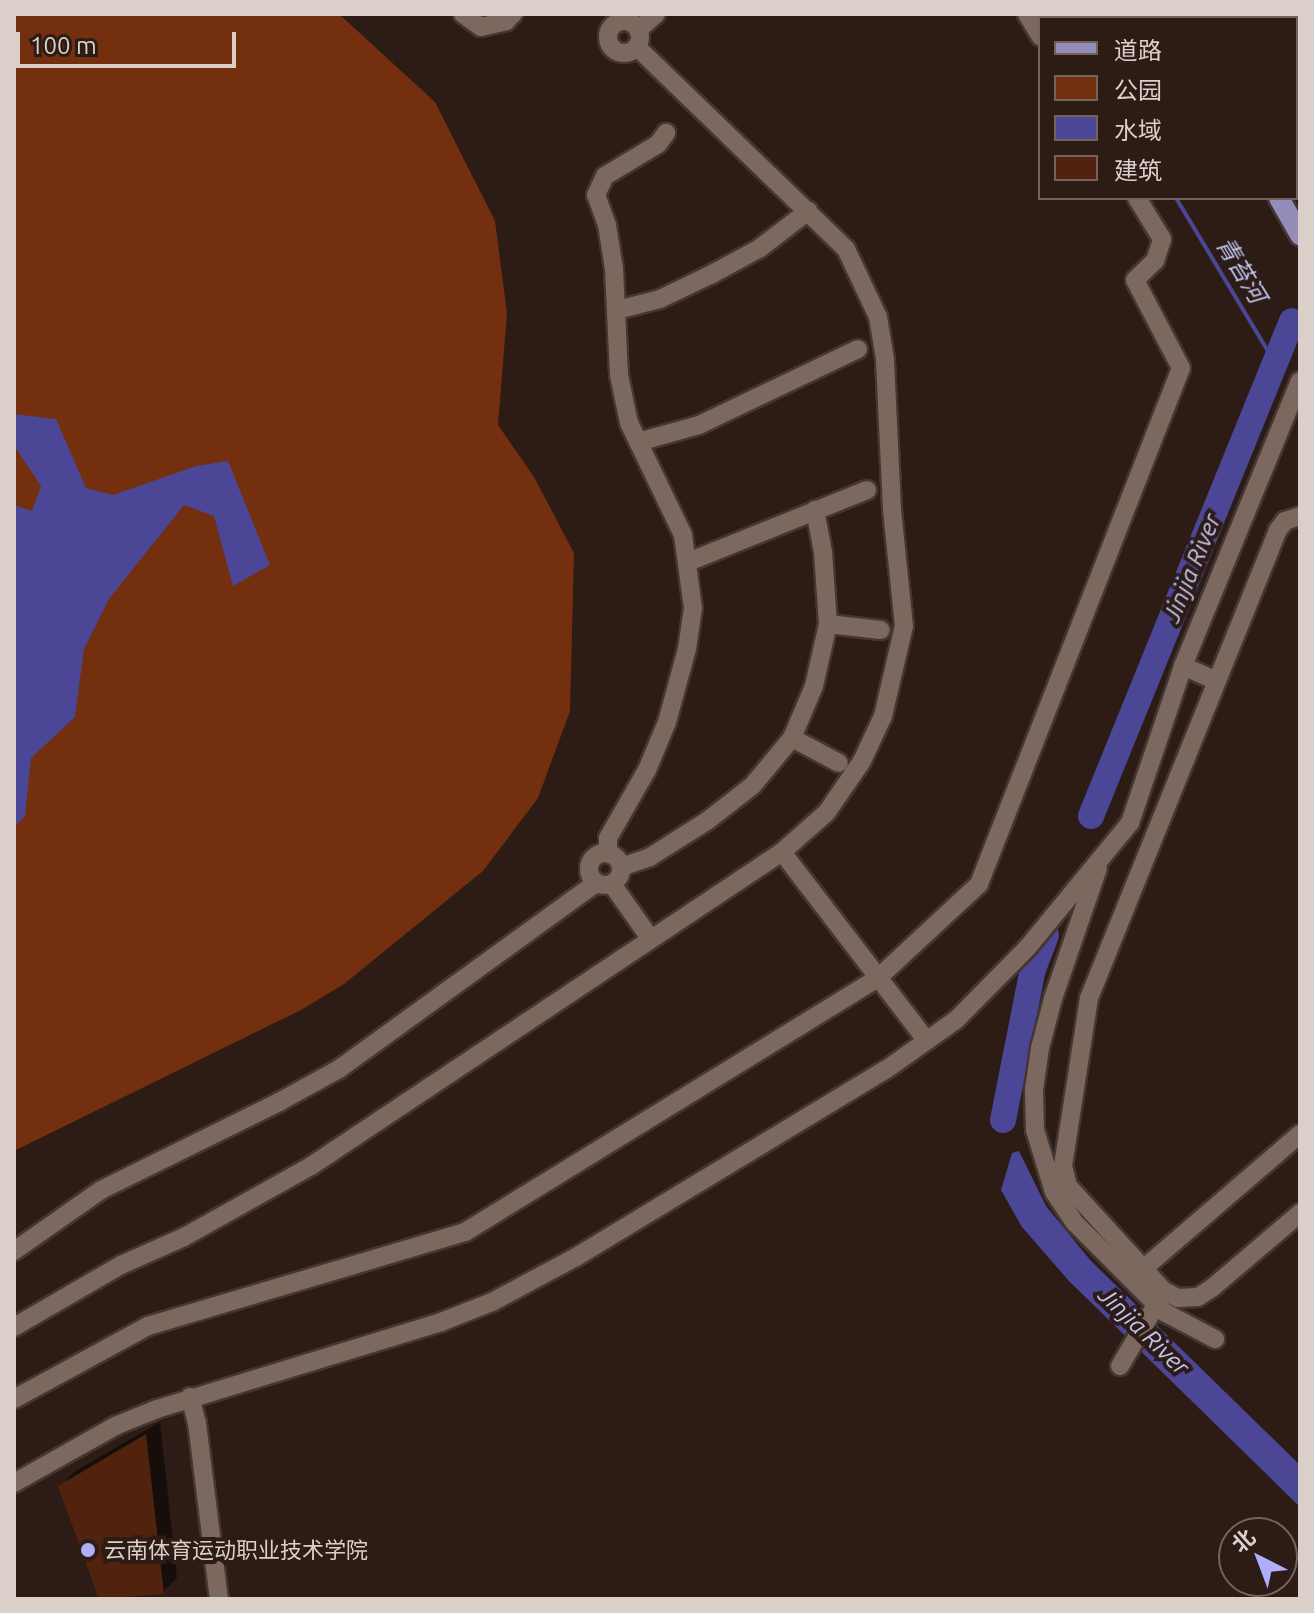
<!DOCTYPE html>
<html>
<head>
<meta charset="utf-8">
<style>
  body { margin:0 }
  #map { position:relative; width:1314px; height:1613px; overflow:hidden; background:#2c1c15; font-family:Ubuntu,"Noto Sans SC",sans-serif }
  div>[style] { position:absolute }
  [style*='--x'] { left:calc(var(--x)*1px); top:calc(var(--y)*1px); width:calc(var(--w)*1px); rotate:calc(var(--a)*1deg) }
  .green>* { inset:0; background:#732f0e }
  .water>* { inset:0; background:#4b4695 }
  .shadow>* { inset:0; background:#0007 }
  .stream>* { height:4px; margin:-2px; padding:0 2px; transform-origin:2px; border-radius:2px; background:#4b4695 }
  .river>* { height:26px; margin:-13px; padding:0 13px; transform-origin:13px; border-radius:13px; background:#4b4695 }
  .building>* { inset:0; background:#51230e }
  .roads { filter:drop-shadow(2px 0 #443633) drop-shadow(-2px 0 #443633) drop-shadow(0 2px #443633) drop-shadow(0 -2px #443633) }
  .minor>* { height:18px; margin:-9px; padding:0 9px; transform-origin:9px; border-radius:9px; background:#7c685f }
  .minor>.ring { margin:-9px; padding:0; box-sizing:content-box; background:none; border:18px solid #7c685f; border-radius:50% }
  .major>* { height:20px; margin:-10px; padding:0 10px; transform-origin:10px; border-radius:10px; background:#958db9 }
  .dots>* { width:22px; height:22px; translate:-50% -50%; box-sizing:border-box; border:4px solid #2c1c15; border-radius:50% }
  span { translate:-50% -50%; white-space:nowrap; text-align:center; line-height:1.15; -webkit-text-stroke:8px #2c1c15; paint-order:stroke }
  .poi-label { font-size:22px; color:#dbcfca }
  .left { translate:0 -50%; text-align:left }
  .water-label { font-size:24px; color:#c1c3f0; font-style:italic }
  .frame { position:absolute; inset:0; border:16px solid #dbcfca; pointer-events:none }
  .legend { position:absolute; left:1038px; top:16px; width:260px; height:184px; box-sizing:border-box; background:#2c1c15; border:2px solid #72645d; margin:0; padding:10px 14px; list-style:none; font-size:24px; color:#dbcfca }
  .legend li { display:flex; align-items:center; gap:16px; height:40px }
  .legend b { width:40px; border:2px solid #72645d }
  .north { position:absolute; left:1218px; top:1517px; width:80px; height:80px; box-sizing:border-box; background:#2c1c15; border:2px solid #72645d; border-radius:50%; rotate:318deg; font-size:22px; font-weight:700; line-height:32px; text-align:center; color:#dbcfca }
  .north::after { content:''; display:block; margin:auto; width:28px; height:36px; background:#aeaefb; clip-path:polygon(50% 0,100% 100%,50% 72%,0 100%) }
  .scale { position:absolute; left:16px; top:32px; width:220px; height:36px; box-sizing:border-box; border:4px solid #dbcfca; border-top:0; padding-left:10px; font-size:24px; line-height:28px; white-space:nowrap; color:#dbcfca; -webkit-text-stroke:6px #2c1c15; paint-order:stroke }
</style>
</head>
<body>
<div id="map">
  <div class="green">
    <i style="clip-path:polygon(14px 14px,339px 14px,435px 102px,495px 221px,507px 313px,498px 425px,534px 477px,574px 553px,570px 711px,538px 798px,483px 871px,344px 984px,301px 1010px,14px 1151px)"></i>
  </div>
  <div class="water">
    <i style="clip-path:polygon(14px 414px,56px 419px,86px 488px,113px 495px,196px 466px,228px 461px,270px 565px,233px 586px,214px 516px,184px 505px,109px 599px,84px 649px,75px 717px,31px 758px,25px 816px,14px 827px,14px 505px,32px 511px,41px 486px,15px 447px)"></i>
    <i style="clip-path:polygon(1019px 1151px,1046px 1206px,1091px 1261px,1300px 1465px,1300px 1507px,1069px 1281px,1022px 1227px,1001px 1190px,1012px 1153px)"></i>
  </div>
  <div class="shadow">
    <i style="clip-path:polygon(160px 1422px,177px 1578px,163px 1592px,101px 1599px,60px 1487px,74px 1472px)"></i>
  </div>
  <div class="stream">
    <i style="--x:1066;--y:14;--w:4;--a:63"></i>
    <i style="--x:1176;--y:198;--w:190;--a:59"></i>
  </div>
  <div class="river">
    <i style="--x:1091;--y:816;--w:534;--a:-67.9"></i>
    <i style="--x:1003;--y:1120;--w:154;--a:-78.8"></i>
    <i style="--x:1033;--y:969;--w:36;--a:-69"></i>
  </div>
  <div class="building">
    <i style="clip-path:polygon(146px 1434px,164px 1594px,99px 1599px,58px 1486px)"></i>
  </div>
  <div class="roads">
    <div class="minor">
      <i style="--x:463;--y:14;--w:22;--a:36"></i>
      <i style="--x:481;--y:27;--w:26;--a:-13"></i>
      <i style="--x:506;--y:21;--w:10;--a:-45"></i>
      <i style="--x:1027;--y:14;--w:26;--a:59"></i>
      <i class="ring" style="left:608px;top:21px;width:14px;height:14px"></i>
      <i style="--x:638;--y:30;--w:24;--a:-42"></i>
      <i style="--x:617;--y:310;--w:44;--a:-14.3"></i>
      <i style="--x:660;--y:299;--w:58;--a:-25.7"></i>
      <i style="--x:712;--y:274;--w:55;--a:-28.4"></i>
      <i style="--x:760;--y:248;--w:61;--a:-37.6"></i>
      <i style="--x:638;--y:442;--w:63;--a:-15.6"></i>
      <i style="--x:699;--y:425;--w:176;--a:-25.5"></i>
      <i style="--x:1300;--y:516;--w:16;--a:162"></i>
      <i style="--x:1285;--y:521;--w:11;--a:128"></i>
      <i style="--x:1278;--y:530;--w:505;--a:111.99"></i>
      <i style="--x:1089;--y:998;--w:170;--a:98.8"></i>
      <i style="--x:1063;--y:1166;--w:21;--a:76"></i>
      <i style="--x:1068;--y:1186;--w:142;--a:47.6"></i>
      <i style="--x:1164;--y:1291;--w:16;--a:27"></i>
      <i style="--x:1178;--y:1298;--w:20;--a:-3"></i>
      <i style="--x:1198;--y:1297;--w:17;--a:-33"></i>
      <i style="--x:1212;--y:1288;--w:116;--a:-40.4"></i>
      <i style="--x:688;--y:562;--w:193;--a:-21.9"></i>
      <i style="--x:828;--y:624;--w:53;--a:6.5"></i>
      <i style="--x:1183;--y:666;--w:37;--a:24"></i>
      <i style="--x:792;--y:738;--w:53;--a:28"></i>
      <i style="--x:782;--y:852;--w:237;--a:52.5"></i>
      <i class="ring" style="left:589px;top:853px;width:14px;height:14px"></i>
      <i style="--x:608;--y:854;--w:16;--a:-90"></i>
      <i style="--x:608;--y:838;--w:78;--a:-60.2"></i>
      <i style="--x:647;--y:770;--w:52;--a:-67.4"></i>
      <i style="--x:667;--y:722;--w:76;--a:-74.7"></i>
      <i style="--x:687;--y:649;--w:41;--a:-81.7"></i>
      <i style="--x:693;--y:608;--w:74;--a:-97.8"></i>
      <i style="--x:683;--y:535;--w:124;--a:-115.7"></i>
      <i style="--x:629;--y:423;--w:49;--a:-101.8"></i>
      <i style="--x:619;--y:375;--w:106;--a:-92.7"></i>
      <i style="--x:614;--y:269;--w:45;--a:-99"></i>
      <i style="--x:607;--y:225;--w:32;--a:-110"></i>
      <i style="--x:596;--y:195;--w:21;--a:-65"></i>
      <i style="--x:605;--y:176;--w:62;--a:-31.1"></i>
      <i style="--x:658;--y:144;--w:14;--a:-54"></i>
      <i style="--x:621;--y:867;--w:31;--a:-19"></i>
      <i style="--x:650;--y:857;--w:67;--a:-32.3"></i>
      <i style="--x:707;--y:821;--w:58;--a:-38"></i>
      <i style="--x:753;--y:785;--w:61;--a:-50.3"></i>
      <i style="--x:792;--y:738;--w:56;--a:-67.1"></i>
      <i style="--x:814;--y:686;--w:64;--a:-77.3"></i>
      <i style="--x:828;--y:624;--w:72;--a:-94"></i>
      <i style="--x:823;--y:552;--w:43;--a:-100.8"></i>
      <i style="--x:1098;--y:868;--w:139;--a:109"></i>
      <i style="--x:1053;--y:999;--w:51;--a:104.9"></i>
      <i style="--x:1040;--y:1048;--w:42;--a:98.1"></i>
      <i style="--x:1034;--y:1090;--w:40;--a:88.6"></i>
      <i style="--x:1035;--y:1130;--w:65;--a:73"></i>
      <i style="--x:1054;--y:1192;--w:37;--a:56"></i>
      <i style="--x:1075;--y:1223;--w:126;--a:45"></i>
      <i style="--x:1164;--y:1312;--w:58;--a:27.9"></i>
      <i style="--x:612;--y:884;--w:66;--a:54.9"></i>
      <i style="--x:14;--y:1251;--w:106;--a:-35"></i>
      <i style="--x:101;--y:1190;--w:199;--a:-26.3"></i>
      <i style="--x:279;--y:1102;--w:68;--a:-28.8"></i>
      <i style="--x:339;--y:1069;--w:317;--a:-35.9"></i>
      <i style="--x:1143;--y:1269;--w:207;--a:-40.7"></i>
      <i style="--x:14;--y:1327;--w:124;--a:-30.1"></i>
      <i style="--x:121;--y:1265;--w:69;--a:-24"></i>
      <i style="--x:184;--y:1237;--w:145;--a:-29.2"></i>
      <i style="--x:311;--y:1166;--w:566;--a:-33.69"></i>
      <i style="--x:782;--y:852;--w:60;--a:-41.6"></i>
      <i style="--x:827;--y:812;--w:62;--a:-55.5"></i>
      <i style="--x:862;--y:761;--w:50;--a:-65"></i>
      <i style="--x:883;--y:716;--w:92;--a:-76.9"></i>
      <i style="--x:904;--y:626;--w:118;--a:-95.9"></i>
      <i style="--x:892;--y:509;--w:150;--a:-92.7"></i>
      <i style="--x:885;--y:359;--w:43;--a:-99.5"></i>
      <i style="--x:878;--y:317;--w:75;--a:-115.2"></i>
      <i style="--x:846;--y:249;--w:291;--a:-136"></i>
      <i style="--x:1120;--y:1366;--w:71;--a:-59.5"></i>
      <i style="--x:190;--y:1397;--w:27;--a:75"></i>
      <i style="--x:197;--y:1423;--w:177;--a:82.9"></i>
      <i style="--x:14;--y:1399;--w:153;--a:-28.6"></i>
      <i style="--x:148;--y:1326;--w:331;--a:-16.5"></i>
      <i style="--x:465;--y:1232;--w:485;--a:-31.6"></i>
      <i style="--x:878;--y:978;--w:138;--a:-42.9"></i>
      <i style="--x:979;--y:884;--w:554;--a:-68.62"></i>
      <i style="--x:1181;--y:368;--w:99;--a:-117.6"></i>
      <i style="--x:1135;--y:280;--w:28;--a:-44"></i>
      <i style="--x:1155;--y:261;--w:23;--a:-72"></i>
      <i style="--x:1162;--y:239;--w:48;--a:-121.4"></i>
      <i style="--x:14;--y:1483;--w:116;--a:-29.4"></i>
      <i style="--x:115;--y:1426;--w:45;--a:-22"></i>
      <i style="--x:157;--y:1409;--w:297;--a:-17"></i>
      <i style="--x:441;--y:1322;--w:55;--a:-21.4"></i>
      <i style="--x:492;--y:1302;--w:95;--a:-28.2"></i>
      <i style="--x:576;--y:1257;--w:363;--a:-31.2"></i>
      <i style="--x:887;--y:1069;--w:86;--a:-35.5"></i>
      <i style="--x:957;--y:1019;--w:101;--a:-45.4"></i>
      <i style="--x:1028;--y:947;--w:161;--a:-50.6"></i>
      <i style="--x:1130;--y:823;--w:166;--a:-71.3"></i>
      <i style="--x:1183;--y:666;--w:308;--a:-67.7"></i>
    </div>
    <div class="major">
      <i style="--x:1173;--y:14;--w:4;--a:63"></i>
      <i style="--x:1207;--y:14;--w:5;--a:53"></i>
      <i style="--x:1296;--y:162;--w:8;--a:60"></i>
      <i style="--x:1279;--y:198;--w:43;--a:60.4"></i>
    </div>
  </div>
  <div class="dots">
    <i style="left:88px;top:1550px;background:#aeaefb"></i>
  </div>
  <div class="poi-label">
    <span class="left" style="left:104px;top:1550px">云南体育运动职业技术学院</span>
  </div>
  <div class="water-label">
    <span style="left:1241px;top:270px;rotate:59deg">青苔河</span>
    <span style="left:1192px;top:568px;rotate:-68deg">Jinjia River</span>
    <span style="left:1144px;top:1331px;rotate:44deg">Jinjia River</span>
  </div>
  <div class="frame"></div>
  <ul class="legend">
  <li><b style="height:10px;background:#958db9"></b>道路</li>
  <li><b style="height:22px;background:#732f0e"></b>公园</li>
  <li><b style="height:22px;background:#4b4695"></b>水域</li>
  <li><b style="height:22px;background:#51230e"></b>建筑</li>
  </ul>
  <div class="north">北</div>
  <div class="scale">100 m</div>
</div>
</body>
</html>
